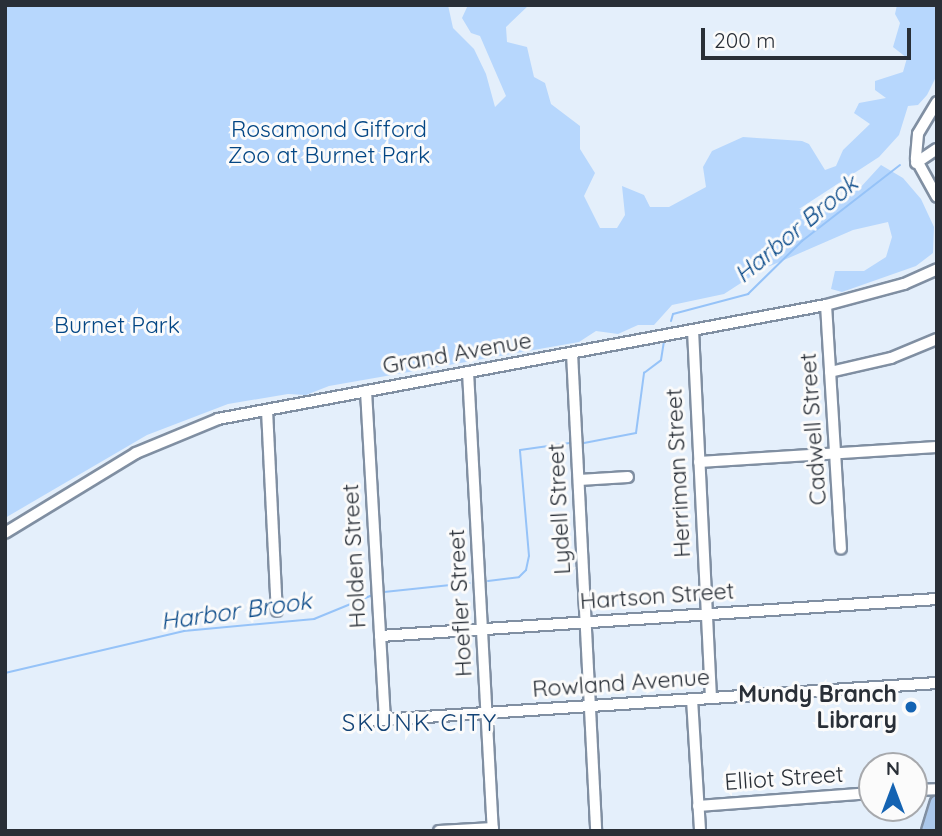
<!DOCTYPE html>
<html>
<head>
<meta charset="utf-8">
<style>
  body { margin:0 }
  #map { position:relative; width:942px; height:836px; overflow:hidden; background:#e4effb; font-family:Quicksand,sans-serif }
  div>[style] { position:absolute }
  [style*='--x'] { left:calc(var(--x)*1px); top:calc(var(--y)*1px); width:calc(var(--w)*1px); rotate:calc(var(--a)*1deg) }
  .green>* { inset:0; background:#b7d7fd }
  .stream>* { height:2px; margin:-1px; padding:0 1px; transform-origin:1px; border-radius:1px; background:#96c3f8 }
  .roads { filter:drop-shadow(2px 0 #808fa2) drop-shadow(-2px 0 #808fa2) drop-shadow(0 2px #808fa2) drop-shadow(0 -2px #808fa2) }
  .minor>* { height:10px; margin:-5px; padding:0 5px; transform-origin:5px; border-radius:5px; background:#fff }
  .major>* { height:12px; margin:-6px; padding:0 6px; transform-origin:6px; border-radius:6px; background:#abc8eb }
  .dots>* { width:19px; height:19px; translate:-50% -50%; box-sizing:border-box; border:4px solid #fbfbfb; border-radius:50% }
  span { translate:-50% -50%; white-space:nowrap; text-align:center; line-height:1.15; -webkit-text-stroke:6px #fbfbfb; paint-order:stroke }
  .park-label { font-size:23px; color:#034684 }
  .street-label { font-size:23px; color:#292f37 }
  .poi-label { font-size:23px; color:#292f37; font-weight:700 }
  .right { translate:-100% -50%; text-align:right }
  .water-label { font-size:24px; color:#0a4a89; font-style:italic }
  .neighbourhood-label { font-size:24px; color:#134376; letter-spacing:2px }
  .frame { position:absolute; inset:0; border:7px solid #292f37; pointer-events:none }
  .north { position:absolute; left:858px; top:752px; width:70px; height:70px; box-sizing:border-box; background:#fbfbfb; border:2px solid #a7a9ad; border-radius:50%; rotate:0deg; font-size:19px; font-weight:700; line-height:28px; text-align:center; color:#292f37 }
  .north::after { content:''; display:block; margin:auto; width:24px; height:32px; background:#1463b2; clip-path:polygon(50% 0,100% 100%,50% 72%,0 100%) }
  .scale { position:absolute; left:701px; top:28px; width:210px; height:32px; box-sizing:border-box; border:4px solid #292f37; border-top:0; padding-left:9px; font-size:21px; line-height:24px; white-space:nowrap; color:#292f37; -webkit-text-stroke:5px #fbfbfb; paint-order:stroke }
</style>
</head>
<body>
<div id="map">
  <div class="green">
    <i style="clip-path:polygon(5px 5px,448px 5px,453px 28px,474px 49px,486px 74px,495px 107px,506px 96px,480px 36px,471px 33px,462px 18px,468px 5px,529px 5px,506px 27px,507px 42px,527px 47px,534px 77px,545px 83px,551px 104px,580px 126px,580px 149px,595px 173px,584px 196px,600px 228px,617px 228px,625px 215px,622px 186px,644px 195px,650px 207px,669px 207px,706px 187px,703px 167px,712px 151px,743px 137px,802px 141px,809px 144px,825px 170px,836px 166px,843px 150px,870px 124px,854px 113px,859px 103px,886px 98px,875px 90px,875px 81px,903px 72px,907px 58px,893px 47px,900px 23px,895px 14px,897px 5px,937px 5px,937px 75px,927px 95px,918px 105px,908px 106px,899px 135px,879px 157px,799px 209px,829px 206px,859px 189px,881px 165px,903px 178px,921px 199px,934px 227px,933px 253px,916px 266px,842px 292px,831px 289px,835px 271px,864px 271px,886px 257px,892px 237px,888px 222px,853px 230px,761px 270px,724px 294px,672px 305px,654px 325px,638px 325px,618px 334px,596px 331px,579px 342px,329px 386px,306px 395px,288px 394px,228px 404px,147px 435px,5px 518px)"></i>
  </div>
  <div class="stream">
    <i style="--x:671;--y:321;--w:7;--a:-74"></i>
    <i style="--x:673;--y:314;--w:78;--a:-14.9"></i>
    <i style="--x:748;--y:294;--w:76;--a:-44.5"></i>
    <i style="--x:802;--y:241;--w:124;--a:-37.8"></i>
    <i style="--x:584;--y:443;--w:53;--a:-10.9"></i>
    <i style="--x:636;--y:433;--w:61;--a:-82.4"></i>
    <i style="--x:644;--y:373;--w:21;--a:-37"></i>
    <i style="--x:661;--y:360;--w:18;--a:-81"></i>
    <i style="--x:488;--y:581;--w:31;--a:-7"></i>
    <i style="--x:519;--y:577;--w:10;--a:-45"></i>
    <i style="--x:526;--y:570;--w:14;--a:-78"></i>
    <i style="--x:529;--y:556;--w:106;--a:-94.9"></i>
    <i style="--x:520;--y:450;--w:50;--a:-8"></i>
    <i style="--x:384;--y:592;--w:86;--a:-6"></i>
    <i style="--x:5;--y:673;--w:184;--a:-13.2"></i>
    <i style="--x:184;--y:631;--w:131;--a:-5.3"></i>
    <i style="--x:314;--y:619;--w:66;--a:-22.3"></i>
  </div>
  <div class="roads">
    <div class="minor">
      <i style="--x:937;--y:102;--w:37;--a:121"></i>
      <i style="--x:918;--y:134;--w:25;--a:95"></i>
      <i style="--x:916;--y:159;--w:43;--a:61.1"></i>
      <i style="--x:916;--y:163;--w:25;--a:-34"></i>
      <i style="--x:826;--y:305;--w:244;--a:86.5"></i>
      <i style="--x:693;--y:330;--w:368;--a:87.2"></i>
      <i style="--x:572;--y:353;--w:479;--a:87.1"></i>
      <i style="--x:468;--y:372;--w:460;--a:86.9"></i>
      <i style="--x:830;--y:372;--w:63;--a:-12.9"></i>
      <i style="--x:891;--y:358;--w:50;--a:-22.4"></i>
      <i style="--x:366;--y:391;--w:329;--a:86.7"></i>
      <i style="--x:267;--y:410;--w:201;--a:87.2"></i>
      <i style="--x:699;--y:462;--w:238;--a:-3.6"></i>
      <i style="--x:579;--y:480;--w:49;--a:-3.5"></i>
      <i style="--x:5;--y:533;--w:153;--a:-31.4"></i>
      <i style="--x:136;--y:453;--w:89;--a:-22.5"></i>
      <i style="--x:218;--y:419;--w:619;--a:-10.62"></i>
      <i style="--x:826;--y:305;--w:81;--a:-15.1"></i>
      <i style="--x:904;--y:284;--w:36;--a:-24"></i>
      <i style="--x:380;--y:636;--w:558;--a:-3.8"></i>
      <i style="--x:692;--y:699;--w:132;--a:86.5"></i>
      <i style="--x:350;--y:722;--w:588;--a:-3.8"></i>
      <i style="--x:914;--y:790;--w:23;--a:-2"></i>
      <i style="--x:698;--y:806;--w:174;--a:-4.3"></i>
      <i style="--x:439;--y:831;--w:54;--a:-3.2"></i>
    </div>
    <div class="major">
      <i style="--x:928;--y:831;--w:30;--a:-73"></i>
    </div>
  </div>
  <div class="dots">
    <i style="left:911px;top:707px;background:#1463b2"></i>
  </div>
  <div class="park-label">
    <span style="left:329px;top:142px">Rosamond Gifford<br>Zoo at Burnet Park</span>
    <span style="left:117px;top:325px">Burnet Park</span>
  </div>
  <div class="street-label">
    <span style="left:457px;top:353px;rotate:-10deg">Grand Avenue</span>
    <span style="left:813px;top:429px;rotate:-94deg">Cadwell Street</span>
    <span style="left:678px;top:473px;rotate:-93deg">Herriman Street</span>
    <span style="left:559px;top:509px;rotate:-93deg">Lydell Street</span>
    <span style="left:354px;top:556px;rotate:-93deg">Holden Street</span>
    <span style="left:657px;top:596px;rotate:-4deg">Hartson Street</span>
    <span style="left:460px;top:603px;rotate:-93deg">Hoefler Street</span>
    <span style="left:621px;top:683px;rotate:-4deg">Rowland Avenue</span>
    <span style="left:784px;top:778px;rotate:-4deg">Elliot Street</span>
  </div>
  <div class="poi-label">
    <span class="right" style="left:897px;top:707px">Mundy Branch<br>Library</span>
  </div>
  <div class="water-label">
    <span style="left:796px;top:229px;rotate:-40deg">Harbor Brook</span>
    <span style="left:236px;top:611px;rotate:-8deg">Harbor Brook</span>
  </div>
  <div class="neighbourhood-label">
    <span style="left:420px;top:723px">SKUNK CITY</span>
  </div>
  <div class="frame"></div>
  <div class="north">N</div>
  <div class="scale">200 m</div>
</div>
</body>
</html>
